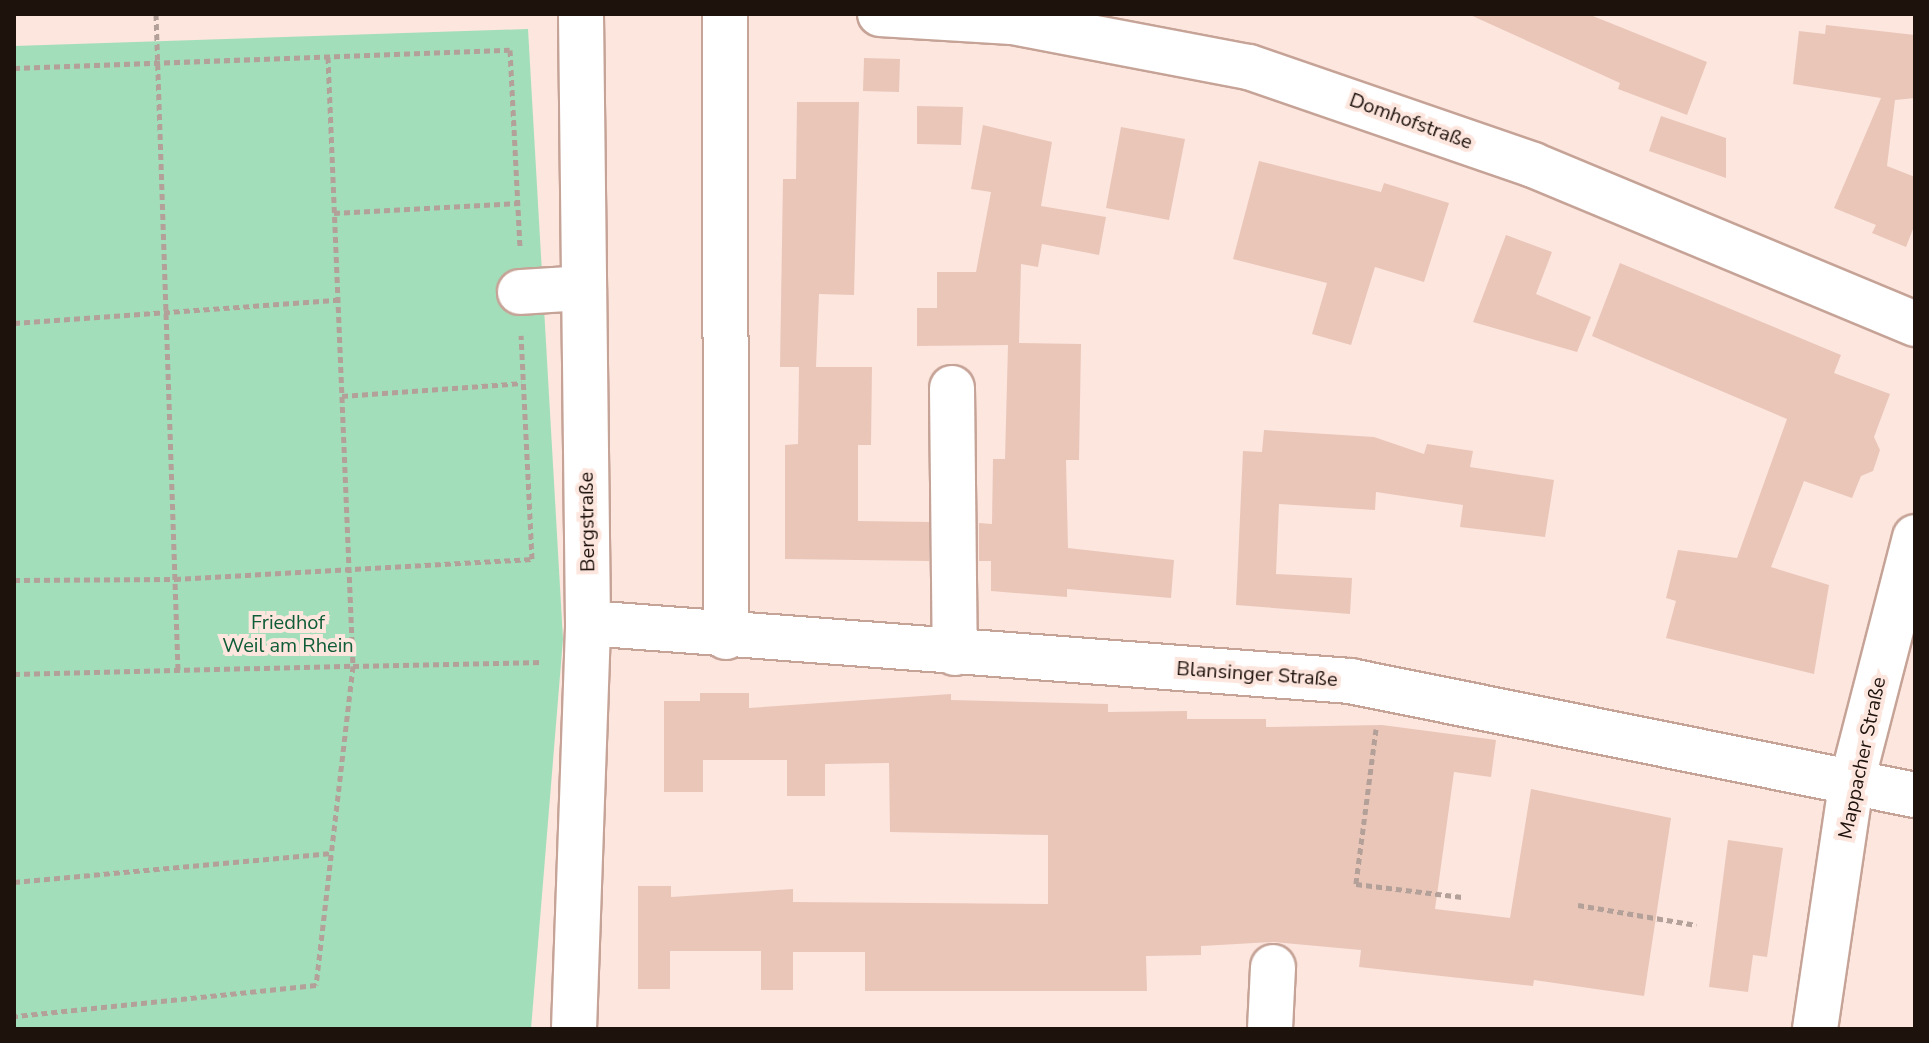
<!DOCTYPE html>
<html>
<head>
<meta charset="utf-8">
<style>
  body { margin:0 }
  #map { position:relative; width:1929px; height:1043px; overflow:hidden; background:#fde6de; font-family:"Nunito Sans",sans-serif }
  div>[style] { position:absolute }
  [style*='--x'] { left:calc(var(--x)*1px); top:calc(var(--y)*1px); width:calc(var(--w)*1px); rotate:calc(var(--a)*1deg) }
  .green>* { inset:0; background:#a3deba }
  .building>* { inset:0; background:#eac6b9 }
  .path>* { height:5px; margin-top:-2.5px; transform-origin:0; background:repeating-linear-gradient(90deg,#b3a099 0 6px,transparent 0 10px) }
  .roads { filter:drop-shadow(2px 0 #c6a397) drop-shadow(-2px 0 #c6a397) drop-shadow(0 2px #c6a397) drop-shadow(0 -2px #c6a397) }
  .minor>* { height:44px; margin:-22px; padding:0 22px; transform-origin:22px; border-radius:22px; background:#fff }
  span { translate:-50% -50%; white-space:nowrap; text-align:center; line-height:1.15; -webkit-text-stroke:8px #fde6de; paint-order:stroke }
  .street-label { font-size:20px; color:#1e120d }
  .park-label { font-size:20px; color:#0e5c38 }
  .frame { position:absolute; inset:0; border:16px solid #1e120d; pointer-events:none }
</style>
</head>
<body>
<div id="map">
  <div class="green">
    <i style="clip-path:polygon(528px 29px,563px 639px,531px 1029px,14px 1029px,14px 46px)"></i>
  </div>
  <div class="building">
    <i style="clip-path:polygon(1468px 14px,1588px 14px,1707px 62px,1687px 115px,1618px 89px,1620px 83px)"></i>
    <i style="clip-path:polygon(1826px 25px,1915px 35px,1915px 98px,1895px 100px,1887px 166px,1915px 177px,1915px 224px,1906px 247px,1872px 233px,1876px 225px,1834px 208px,1881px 98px,1793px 84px,1799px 31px,1825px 34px)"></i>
    <i style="clip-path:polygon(864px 58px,900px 59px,899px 92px,863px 91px)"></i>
    <i style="clip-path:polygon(797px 102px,859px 102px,854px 295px,819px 294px,816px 367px,780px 367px,783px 179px,796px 179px)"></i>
    <i style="clip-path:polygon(917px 106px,963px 107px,961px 145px,917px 144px)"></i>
    <i style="clip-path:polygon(1661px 116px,1726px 138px,1726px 178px,1649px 151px)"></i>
    <i style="clip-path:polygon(983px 125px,1052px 142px,1041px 206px,1106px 217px,1099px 255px,1042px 244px,1038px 267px,1021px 264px,1019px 343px,1081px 344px,1079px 460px,1066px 460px,1068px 548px,1174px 560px,1171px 598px,1067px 589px,1067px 597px,991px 591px,991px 561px,979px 561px,979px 523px,992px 524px,993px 459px,1005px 459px,1008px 345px,917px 346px,917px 308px,937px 308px,937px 272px,976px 272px,991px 192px,971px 189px)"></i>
    <i style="clip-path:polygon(1121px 127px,1185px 139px,1169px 220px,1106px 208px)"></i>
    <i style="clip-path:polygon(1259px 161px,1381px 192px,1384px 183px,1449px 203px,1424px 282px,1375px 267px,1351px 345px,1312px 334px,1327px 283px,1233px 259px)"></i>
    <i style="clip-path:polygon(1506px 235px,1552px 252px,1536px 294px,1591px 317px,1577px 352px,1473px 322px)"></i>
    <i style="clip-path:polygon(1620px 263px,1841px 355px,1834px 373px,1890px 394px,1874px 437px,1880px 450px,1873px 471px,1861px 476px,1852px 498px,1804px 481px,1771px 567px,1829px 585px,1814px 674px,1666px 638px,1676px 601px,1666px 598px,1678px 550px,1737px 558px,1787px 419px,1592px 336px)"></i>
    <i style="clip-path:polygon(799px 367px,872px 367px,871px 445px,858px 445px,858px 521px,929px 522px,929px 561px,785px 559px,785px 445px,798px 444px)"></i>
    <i style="clip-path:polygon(1264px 430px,1374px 437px,1424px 454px,1427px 444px,1473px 451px,1470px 467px,1554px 480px,1545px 537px,1460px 527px,1463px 505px,1376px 492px,1375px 510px,1279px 504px,1276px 574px,1352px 578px,1350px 614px,1236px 605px,1243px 451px,1262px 452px)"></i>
    <i style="clip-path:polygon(700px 693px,749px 693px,749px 708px,951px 694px,951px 700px,1108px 704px,1108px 712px,1187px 711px,1187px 719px,1266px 719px,1266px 727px,1382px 725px,1496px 740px,1491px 777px,1454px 772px,1435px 909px,1510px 918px,1531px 789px,1671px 818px,1644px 996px,1534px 980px,1533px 986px,1359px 967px,1361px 950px,1273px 942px,1201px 946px,1201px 955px,1146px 956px,1147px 991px,865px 991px,865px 952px,793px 952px,793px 990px,761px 990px,761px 951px,670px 951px,670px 989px,638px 989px,638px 886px,671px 886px,671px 897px,793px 889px,793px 902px,1048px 904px,1048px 835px,890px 832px,889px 763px,825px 764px,825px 796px,787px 796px,787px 760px,703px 760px,703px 792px,664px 792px,664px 701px,700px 701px)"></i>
    <i style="clip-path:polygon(1728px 840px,1783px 848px,1767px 957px,1753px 955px,1748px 992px,1709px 987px)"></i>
  </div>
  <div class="path">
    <i style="--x:156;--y:14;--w:656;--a:88.08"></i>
    <i style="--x:328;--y:57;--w:610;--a:87.65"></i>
    <i style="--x:353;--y:666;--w:190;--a:-1.2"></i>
    <i style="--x:14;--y:68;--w:496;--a:-2.1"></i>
    <i style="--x:510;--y:50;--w:199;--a:87.1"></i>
    <i style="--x:334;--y:213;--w:185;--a:-3.1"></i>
    <i style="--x:14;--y:323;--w:325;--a:-4.1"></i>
    <i style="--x:342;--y:396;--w:180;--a:-4.1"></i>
    <i style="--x:14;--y:580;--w:161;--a:-0.4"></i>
    <i style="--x:175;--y:579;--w:358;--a:-3.2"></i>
    <i style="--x:532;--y:559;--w:224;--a:-92.8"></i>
    <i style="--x:14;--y:674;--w:339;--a:-1.4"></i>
    <i style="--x:353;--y:666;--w:321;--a:96.6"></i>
    <i style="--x:316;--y:985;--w:304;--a:174.1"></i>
    <i style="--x:1376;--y:729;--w:156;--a:97.4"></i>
    <i style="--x:1356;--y:884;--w:107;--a:7"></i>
    <i style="--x:14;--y:882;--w:319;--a:-5.2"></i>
    <i style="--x:1578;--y:905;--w:120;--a:9.6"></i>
  </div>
  <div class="roads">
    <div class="minor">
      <i style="--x:725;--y:14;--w:623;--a:89.91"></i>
      <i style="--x:880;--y:14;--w:132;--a:3.5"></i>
      <i style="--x:1012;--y:22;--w:241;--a:10.8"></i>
      <i style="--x:1249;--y:67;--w:300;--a:19"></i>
      <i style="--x:1533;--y:165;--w:414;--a:22.6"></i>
      <i style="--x:520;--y:292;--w:64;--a:-3.6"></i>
      <i style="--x:952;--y:388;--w:265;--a:89.4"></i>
      <i style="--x:588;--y:623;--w:764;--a:4.35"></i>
      <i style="--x:1350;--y:681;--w:576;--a:11.41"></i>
      <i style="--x:574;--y:1029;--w:406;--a:-88"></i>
      <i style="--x:588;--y:623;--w:609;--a:-90.66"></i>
      <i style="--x:1270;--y:1029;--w:62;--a:-87.2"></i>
      <i style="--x:1815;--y:1029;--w:247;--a:-81.6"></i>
      <i style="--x:1851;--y:785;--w:256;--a:-75.5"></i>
    </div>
  </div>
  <div class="street-label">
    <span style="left:1411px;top:121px;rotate:20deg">Domhofstraße</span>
    <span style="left:587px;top:522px;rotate:-91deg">Bergstraße</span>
    <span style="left:1257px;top:674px;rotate:4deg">Blansinger Straße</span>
    <span style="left:1862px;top:758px;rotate:-78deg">Mappacher Straße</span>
  </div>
  <div class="park-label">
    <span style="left:288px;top:634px">Friedhof<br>Weil am Rhein</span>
  </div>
  <div class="frame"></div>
</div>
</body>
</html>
